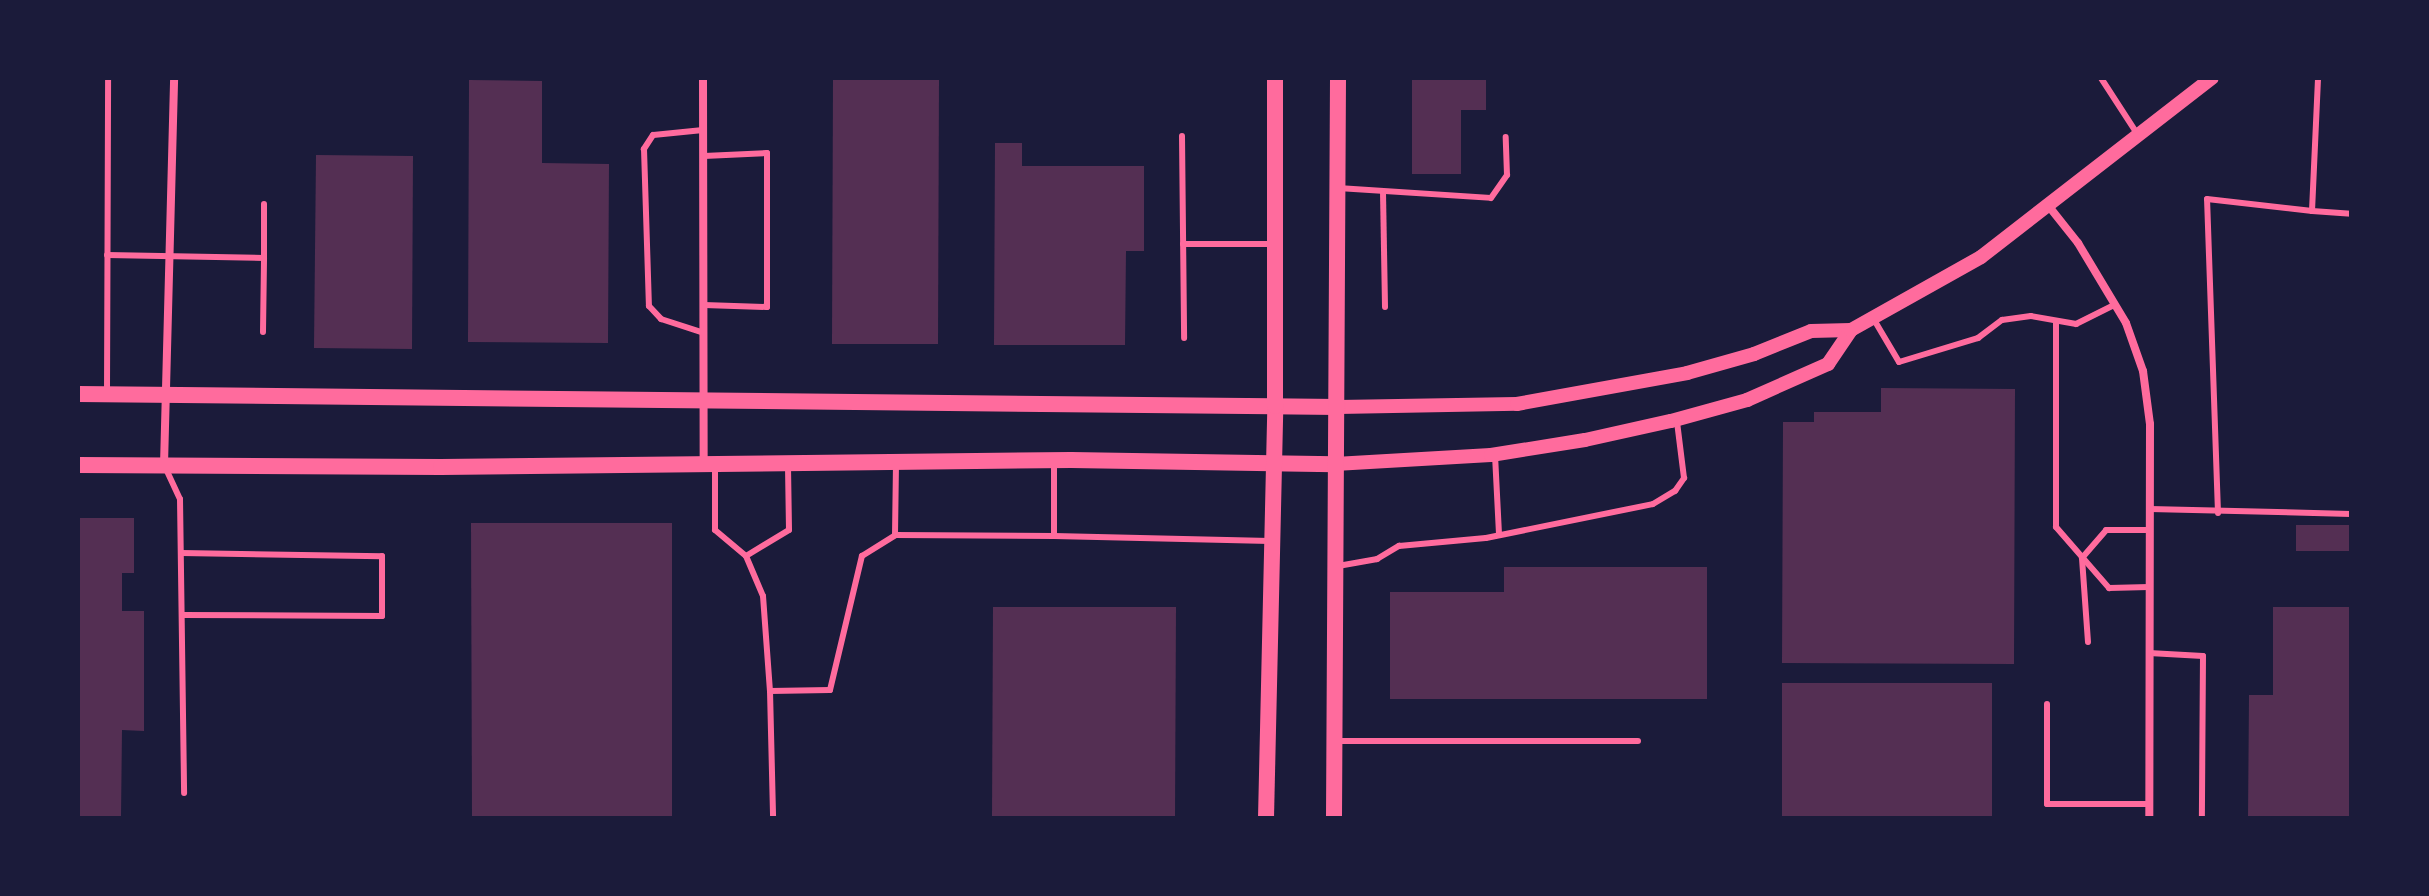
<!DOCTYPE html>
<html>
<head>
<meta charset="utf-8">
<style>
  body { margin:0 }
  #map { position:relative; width:2429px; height:896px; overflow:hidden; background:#1b1b3a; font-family:Literata,serif }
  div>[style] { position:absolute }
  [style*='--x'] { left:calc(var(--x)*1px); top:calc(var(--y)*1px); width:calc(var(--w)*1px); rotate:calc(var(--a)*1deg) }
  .building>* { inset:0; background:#542f53 }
  .service>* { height:6px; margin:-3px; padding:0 3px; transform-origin:3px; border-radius:3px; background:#ff6b9d }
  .minor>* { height:8px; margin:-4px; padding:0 4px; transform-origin:4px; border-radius:4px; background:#ff6b9d }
  .tertiary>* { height:14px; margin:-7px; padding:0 7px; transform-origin:7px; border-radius:7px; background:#ff6b9d }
  .secondary>* { height:16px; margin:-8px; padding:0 8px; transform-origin:8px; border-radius:8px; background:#ff6b9d }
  span { translate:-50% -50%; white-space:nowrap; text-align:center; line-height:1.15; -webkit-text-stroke:8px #1b1b3a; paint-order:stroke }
  .frame { position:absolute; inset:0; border:80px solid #1b1b3a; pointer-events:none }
</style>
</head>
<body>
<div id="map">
  <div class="building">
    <i style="clip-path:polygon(833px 78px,939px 78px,938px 344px,832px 344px)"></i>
    <i style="clip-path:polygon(1412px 78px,1486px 78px,1486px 110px,1461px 110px,1461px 174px,1412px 174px)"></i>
    <i style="clip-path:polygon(469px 80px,542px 81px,542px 163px,609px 164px,608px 343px,468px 342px)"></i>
    <i style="clip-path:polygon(995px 143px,1022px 143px,1022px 166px,1144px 166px,1144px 251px,1126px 251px,1125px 345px,994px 345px)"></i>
    <i style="clip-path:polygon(316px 155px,413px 156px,412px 349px,314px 348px)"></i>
    <i style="clip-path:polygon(1881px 388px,2015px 389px,2014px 664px,1782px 663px,1783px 422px,1814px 422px,1814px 412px,1881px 412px)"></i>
    <i style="clip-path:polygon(78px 518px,134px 518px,134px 573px,122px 573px,122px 611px,144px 611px,144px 731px,122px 730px,121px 818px,78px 818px)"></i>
    <i style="clip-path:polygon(471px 523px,672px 523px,672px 818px,472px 818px)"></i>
    <i style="clip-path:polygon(2296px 525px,2351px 525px,2351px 551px,2296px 551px)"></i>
    <i style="clip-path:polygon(1504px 567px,1707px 567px,1707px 699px,1390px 699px,1390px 592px,1504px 592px)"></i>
    <i style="clip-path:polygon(993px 607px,1176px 607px,1175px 818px,992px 818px)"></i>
    <i style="clip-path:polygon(2273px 607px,2351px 607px,2351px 818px,2248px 818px,2249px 695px,2273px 695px)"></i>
    <i style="clip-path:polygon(1782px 683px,1992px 683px,1992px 818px,1782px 818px)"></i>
  </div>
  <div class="service">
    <i style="--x:2101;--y:78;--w:68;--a:57"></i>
    <i style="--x:703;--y:130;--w:50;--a:174.3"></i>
    <i style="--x:653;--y:135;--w:17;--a:123"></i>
    <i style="--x:644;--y:149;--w:157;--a:88.2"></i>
    <i style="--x:649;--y:306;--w:18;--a:47"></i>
    <i style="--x:661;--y:319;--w:45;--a:18"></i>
    <i style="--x:1182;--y:136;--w:202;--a:89.4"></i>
    <i style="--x:704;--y:156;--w:63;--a:-2.7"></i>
    <i style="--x:767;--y:153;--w:154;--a:90"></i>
    <i style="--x:767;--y:307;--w:63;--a:-178.2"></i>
    <i style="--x:1338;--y:188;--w:153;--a:3.7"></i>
    <i style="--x:1491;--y:198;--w:28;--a:-55"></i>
    <i style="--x:1507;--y:175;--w:38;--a:-92"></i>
    <i style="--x:1383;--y:192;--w:115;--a:89"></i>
    <i style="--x:2312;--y:211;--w:39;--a:4"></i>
    <i style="--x:1183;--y:244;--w:92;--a:0"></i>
    <i style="--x:107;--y:255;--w:157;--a:1.1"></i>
    <i style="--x:264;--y:258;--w:54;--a:-90"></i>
    <i style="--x:1873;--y:318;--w:51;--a:59.4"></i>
    <i style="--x:1899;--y:362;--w:83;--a:-16.9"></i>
    <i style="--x:1978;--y:338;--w:30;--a:-37"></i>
    <i style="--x:2002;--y:320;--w:29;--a:-8"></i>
    <i style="--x:2031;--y:316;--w:46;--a:10.1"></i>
    <i style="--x:2076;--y:324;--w:42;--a:-26.6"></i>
    <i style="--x:2056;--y:321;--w:206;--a:90"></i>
    <i style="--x:2056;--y:527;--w:81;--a:49"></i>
    <i style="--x:2109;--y:588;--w:40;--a:-1.4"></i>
    <i style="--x:263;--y:332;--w:74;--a:-89.2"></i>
    <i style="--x:107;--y:393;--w:315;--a:-89.8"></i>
    <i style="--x:1495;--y:455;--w:80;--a:87.1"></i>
    <i style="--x:1054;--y:460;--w:76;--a:90"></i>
    <i style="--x:1054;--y:536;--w:216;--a:1.3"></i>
    <i style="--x:715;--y:466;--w:64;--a:90"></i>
    <i style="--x:715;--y:530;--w:40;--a:40"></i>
    <i style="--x:746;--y:556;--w:43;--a:67"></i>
    <i style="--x:763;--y:596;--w:95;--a:85.8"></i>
    <i style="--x:770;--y:691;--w:127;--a:88.6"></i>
    <i style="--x:166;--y:469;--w:33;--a:65"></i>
    <i style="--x:180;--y:499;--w:294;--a:89.2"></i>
    <i style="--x:2150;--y:509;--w:201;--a:1.4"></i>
    <i style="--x:2218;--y:513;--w:314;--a:-92"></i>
    <i style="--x:2207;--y:199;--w:106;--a:6.5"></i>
    <i style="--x:2312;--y:211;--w:133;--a:-87.4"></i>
    <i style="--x:895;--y:535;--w:72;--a:-89.2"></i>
    <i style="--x:181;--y:553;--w:201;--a:0.9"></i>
    <i style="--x:382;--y:556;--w:60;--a:90"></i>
    <i style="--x:382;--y:616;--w:200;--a:-179.7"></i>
    <i style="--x:746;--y:556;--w:50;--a:-31.2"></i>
    <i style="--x:789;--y:530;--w:66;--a:-90.9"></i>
    <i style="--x:1338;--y:566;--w:40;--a:-10"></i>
    <i style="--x:1377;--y:559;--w:26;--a:-31"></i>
    <i style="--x:1399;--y:546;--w:87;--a:-5.3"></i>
    <i style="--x:1486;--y:538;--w:170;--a:-11.5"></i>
    <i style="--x:1653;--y:504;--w:26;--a:-31"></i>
    <i style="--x:1675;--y:491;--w:16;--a:-55"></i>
    <i style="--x:1684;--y:478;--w:56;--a:-97.1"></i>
    <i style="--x:2088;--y:642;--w:84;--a:-94.1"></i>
    <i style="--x:2082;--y:558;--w:37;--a:-49"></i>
    <i style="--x:2106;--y:530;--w:44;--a:0"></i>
    <i style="--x:2149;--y:653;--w:54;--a:3.2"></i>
    <i style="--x:2203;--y:656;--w:162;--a:90.4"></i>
    <i style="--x:770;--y:691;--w:60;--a:-1"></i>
    <i style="--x:830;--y:690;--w:138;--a:-76.6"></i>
    <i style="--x:862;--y:556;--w:39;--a:-32"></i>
    <i style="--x:895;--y:535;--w:159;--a:0.4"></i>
    <i style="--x:2047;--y:704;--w:100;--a:90"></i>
    <i style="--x:2047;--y:804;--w:102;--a:0"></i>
    <i style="--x:1338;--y:741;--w:300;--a:0"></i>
  </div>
  <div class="minor">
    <i style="--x:703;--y:78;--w:385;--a:89.9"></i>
    <i style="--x:2047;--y:204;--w:50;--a:51.5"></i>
    <i style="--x:2078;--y:243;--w:93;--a:59"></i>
    <i style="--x:2126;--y:323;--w:51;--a:70.5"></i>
    <i style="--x:2143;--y:371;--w:53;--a:82.5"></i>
    <i style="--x:2150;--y:424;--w:394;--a:90.1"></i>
    <i style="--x:164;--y:465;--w:387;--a:-88.5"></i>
  </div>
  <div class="tertiary">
    <i style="--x:1338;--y:407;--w:179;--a:-1"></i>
    <i style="--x:1517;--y:404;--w:173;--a:-10.3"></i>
    <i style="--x:1687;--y:373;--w:70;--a:-15.8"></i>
    <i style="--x:1754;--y:354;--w:61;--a:-22"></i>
    <i style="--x:1811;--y:331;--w:40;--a:-1.4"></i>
    <i style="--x:1335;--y:464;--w:156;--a:-3.3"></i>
    <i style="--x:1491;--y:455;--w:95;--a:-9.1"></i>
    <i style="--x:1585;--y:440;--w:88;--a:-12.5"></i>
    <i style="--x:1671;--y:421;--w:79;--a:-15.4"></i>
    <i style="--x:1747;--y:400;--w:89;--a:-24"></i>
    <i style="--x:1828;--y:364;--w:41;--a:-55.9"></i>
    <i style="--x:1851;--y:330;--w:149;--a:-29.3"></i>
    <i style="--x:1981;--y:257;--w:292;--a:-37.8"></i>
  </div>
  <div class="secondary">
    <i style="--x:78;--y:394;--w:1260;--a:0.59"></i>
    <i style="--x:78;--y:465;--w:363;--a:0.3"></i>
    <i style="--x:441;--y:467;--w:630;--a:-0.64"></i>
    <i style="--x:1071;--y:460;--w:264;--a:0.9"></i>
    <i style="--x:1266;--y:818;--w:412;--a:-88.7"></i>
    <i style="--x:1275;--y:406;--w:328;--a:-90"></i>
    <i style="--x:1334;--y:818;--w:740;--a:-89.69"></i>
  </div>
  <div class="frame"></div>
</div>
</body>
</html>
